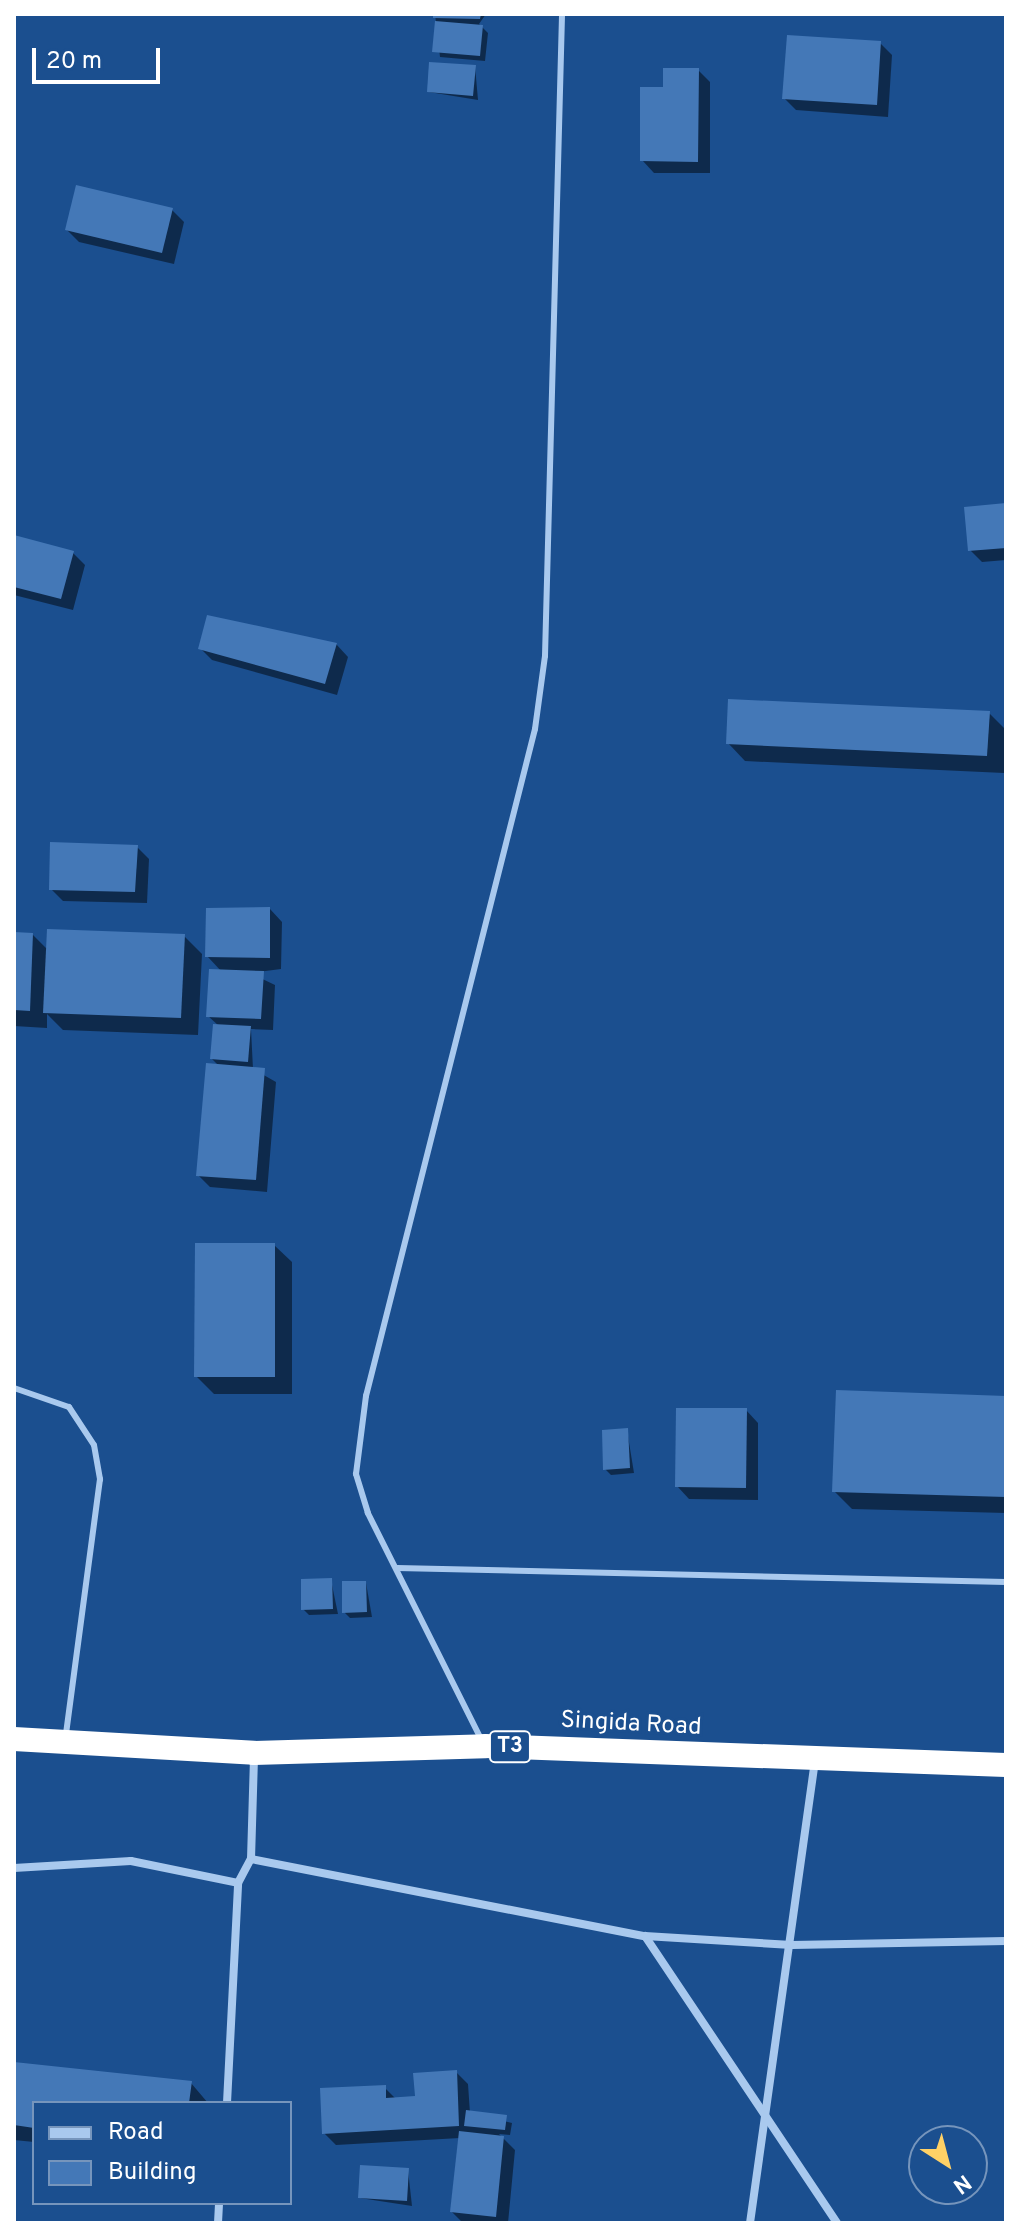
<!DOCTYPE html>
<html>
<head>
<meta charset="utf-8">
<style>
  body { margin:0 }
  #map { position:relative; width:1020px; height:2237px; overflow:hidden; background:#1b4f8f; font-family:Overpass,sans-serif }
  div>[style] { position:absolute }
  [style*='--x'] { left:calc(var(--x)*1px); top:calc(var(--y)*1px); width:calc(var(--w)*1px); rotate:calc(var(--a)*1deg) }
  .shadow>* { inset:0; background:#0007 }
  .building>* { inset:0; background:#4478b7 }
  .lane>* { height:6px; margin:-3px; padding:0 3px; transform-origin:3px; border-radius:3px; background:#a9c9ee }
  .street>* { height:8px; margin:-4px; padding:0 4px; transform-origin:4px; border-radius:4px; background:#a9c9ee }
  .highway>* { height:24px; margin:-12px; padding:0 12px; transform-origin:12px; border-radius:12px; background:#fff }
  span { translate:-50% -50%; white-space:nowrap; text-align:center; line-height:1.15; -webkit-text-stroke:6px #1b4f8f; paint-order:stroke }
  .shield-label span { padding:2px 6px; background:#1b4f8f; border:2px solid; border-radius:6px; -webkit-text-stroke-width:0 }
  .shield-label { font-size:22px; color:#fff; font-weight:700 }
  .street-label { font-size:24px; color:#fff }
  .frame { position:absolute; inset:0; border:16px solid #fff; pointer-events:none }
  .legend { position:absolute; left:32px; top:2101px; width:260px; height:104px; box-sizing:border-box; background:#1b4f8f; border:2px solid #7695bc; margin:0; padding:10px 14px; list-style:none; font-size:24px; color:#fff }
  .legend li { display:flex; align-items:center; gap:16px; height:40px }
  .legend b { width:40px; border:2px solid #7695bc }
  .north { position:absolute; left:908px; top:2125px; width:80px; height:80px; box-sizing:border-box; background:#1b4f8f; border:2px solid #7695bc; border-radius:50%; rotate:144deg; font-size:22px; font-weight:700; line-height:32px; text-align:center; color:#fff }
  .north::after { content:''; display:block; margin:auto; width:28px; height:36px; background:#ffd166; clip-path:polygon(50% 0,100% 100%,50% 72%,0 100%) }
  .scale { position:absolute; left:32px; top:48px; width:128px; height:36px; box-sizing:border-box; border:4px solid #fff; border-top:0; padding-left:10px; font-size:24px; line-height:28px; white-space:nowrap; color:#fff; -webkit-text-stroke:6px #1b4f8f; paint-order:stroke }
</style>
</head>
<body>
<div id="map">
  <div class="shadow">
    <i style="clip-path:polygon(435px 14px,486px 14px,479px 24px,488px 33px,485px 61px,440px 57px)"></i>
    <i style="clip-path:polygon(880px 43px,892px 55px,888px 117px,796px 110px,784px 98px)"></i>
    <i style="clip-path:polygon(475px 66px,478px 100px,429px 92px)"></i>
    <i style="clip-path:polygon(698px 70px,710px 82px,710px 173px,654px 173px,642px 160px,665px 89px)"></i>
    <i style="clip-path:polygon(172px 210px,184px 222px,174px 264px,79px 242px,67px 230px)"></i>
    <i style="clip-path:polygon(1006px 505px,1006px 560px,982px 562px,970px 550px)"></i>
    <i style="clip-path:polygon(14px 537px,73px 553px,85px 565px,73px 610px,14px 595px)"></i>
    <i style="clip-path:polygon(336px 644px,348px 657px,337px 695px,212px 660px,200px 648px)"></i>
    <i style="clip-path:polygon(989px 713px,1006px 730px,1004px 773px,745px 761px,728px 743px)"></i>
    <i style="clip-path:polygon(137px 847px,149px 859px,147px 903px,63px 901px,51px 889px)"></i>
    <i style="clip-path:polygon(270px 909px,282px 922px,281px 969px,250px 973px,275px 985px,273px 1030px,251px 1029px,253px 1069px,276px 1082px,267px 1192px,210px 1187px,198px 1175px,220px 1067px,212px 1059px,219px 1026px,208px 1016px,222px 972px,207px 956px)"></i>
    <i style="clip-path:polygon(14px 934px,33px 935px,48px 950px,184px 936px,202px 954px,198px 1035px,63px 1030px,47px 1014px,47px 1028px,14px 1026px)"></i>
    <i style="clip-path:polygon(274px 1245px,292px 1262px,292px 1394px,214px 1394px,196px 1376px)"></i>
    <i style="clip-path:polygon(1006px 1398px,1006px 1513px,852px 1509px,834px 1491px)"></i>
    <i style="clip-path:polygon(746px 1410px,758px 1423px,758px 1500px,689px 1499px,677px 1486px)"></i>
    <i style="clip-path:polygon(627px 1430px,634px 1473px,611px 1475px,605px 1469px)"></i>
    <i style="clip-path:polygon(331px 1580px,338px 1614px,309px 1615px,303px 1609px)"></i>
    <i style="clip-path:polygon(366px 1583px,372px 1617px,350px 1618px,344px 1612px)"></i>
    <i style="clip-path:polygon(14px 2064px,191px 2083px,208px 2103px,34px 2103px,34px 2142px,14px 2140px)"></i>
    <i style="clip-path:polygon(456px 2072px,468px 2084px,470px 2113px,512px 2123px,510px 2135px,499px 2134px,515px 2150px,508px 2223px,463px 2223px,452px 2212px,460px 2138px,336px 2145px,324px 2133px,385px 2088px,397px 2100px,417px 2098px)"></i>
    <i style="clip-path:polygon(408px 2170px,412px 2206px,360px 2198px)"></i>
  </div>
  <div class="building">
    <i style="clip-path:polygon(433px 14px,481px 14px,480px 19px,433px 18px)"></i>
    <i style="clip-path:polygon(435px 21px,483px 25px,480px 56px,432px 52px)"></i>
    <i style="clip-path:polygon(787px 35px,881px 41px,877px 105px,782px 99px)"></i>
    <i style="clip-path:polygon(429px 62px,476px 65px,473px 96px,427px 92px)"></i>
    <i style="clip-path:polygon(663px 68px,699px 68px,698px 162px,640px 161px,640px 87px,663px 87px)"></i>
    <i style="clip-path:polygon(76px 185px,173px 208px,162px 253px,65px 230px)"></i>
    <i style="clip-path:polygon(1006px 503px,1006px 548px,968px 551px,964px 507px)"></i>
    <i style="clip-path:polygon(14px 535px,74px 551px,61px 599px,14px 587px)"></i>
    <i style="clip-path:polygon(207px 615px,337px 643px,325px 684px,198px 649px)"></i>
    <i style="clip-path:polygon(728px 699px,990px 711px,987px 756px,726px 744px)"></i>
    <i style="clip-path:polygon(50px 842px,138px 845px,135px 892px,49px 890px)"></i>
    <i style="clip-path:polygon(270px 907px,270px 958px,205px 957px,206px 908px)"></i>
    <i style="clip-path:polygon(47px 929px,185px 934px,181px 1018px,43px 1013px)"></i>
    <i style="clip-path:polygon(14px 932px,33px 933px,30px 1011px,14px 1010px)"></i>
    <i style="clip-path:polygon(209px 969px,264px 971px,261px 1019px,206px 1017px)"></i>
    <i style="clip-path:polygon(213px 1024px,251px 1026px,248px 1062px,210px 1059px)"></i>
    <i style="clip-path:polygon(206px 1063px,265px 1068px,256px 1180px,196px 1176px)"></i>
    <i style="clip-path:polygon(195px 1243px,275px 1243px,275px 1377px,194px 1377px)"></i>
    <i style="clip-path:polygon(836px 1390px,1006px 1396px,1006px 1497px,832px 1492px)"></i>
    <i style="clip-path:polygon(676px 1408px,747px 1408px,746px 1488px,675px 1487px)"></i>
    <i style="clip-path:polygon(628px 1428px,630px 1468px,603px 1470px,602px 1430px)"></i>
    <i style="clip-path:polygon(332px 1578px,333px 1609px,301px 1610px,301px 1579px)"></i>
    <i style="clip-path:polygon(342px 1581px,366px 1581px,367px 1612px,342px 1613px)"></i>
    <i style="clip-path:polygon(14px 2062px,192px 2081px,189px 2103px,34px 2103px,34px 2128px,14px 2125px)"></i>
    <i style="clip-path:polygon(457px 2070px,459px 2126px,322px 2134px,320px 2088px,386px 2085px,386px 2098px,415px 2096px,413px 2073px)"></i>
    <i style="clip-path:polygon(466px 2110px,507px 2115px,505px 2130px,464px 2126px)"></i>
    <i style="clip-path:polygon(459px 2131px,504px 2136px,496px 2217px,450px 2212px)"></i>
    <i style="clip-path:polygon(360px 2165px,409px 2168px,407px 2201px,358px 2198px)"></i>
  </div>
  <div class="lane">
    <i style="--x:14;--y:1388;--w:58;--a:19.1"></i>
    <i style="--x:69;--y:1407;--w:45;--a:56.7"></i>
    <i style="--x:94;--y:1445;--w:35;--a:80"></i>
    <i style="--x:100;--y:1479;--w:258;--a:97.6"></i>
    <i style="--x:397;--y:1568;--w:609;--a:1.32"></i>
    <i style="--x:481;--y:1739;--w:253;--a:-116.6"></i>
    <i style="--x:368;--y:1513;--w:41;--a:-107.1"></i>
    <i style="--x:356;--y:1474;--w:79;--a:-82.7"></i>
    <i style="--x:366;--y:1396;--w:688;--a:-75.78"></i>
    <i style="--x:535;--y:729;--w:74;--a:-82.2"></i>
    <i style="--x:545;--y:656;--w:642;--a:-88.48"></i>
  </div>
  <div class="street">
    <i style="--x:251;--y:1859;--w:401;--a:11.1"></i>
    <i style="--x:645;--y:1936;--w:147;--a:3.5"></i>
    <i style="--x:792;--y:1945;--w:214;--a:-1.1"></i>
    <i style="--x:14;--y:1868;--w:117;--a:-3.4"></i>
    <i style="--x:131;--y:1861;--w:109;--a:11.6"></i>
    <i style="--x:645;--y:1936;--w:345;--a:56.2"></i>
    <i style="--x:227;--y:2103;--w:220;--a:-87.1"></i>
    <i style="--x:238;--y:1883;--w:27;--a:-62"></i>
    <i style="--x:251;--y:1859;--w:102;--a:-88.3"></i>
    <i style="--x:218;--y:2223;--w:20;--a:-87"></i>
    <i style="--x:750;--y:2223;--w:466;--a:-82"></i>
  </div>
  <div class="highway">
    <i style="--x:14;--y:1739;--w:240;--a:3.3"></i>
    <i style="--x:254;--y:1753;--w:231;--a:-1.7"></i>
    <i style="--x:485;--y:1746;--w:521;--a:2.09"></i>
  </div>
  <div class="shield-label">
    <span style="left:510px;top:1747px">T3</span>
  </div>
  <div class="street-label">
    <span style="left:631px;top:1725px;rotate:3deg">Singida Road</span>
  </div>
  <div class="frame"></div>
  <ul class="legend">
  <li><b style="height:10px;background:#a9c9ee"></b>Road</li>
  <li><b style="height:22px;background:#4478b7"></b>Building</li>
  </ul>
  <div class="north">N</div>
  <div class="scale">20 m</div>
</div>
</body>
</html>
